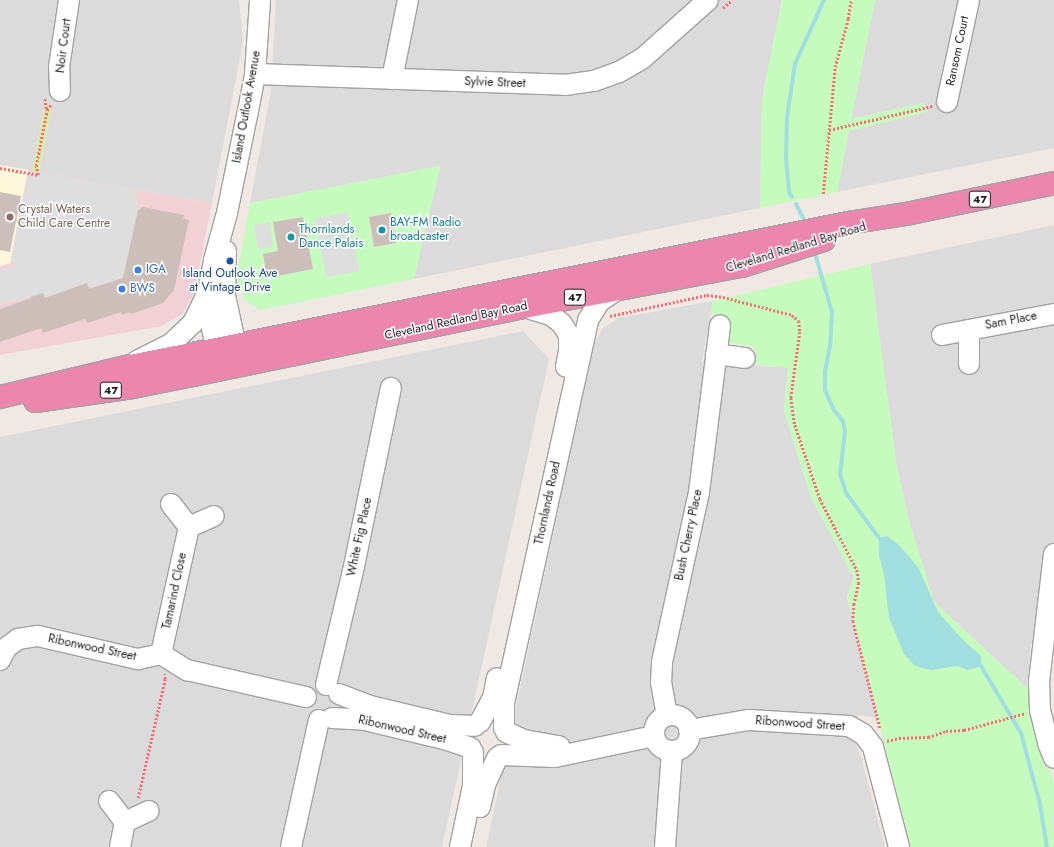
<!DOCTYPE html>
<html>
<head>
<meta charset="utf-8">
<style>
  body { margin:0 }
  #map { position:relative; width:1054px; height:847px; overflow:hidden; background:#f0e9e3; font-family:Jost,sans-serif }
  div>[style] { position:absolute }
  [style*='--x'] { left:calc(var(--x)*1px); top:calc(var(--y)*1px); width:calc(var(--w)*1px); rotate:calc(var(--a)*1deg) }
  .residential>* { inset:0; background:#dcdbdb }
  .commercial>* { inset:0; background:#f2d1d6 }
  .education>* { inset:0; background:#fff8dd }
  .grass>* { inset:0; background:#d7eda6 }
  .park>* { inset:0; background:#c5fcbd }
  .parking>* { inset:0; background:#dedede }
  .water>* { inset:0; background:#a1dee0 }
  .stream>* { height:4px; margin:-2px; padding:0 2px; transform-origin:2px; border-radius:2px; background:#a1dee0 }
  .building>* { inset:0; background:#ccbeb9 }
  .path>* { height:2.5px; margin-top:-1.25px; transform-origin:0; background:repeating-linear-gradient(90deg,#ff6573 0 2px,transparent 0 4px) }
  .roads { filter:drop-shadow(1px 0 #a2a2a2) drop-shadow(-1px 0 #a2a2a2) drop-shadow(0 1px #a2a2a2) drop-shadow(0 -1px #a2a2a2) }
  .minor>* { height:20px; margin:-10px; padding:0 10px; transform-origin:10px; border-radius:10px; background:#fff }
  .minor>.ring { margin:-10px; padding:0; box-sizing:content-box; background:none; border:20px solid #fff; border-radius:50% }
  .highway>* { height:22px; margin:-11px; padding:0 11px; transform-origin:11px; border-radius:11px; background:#ec86ad }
  .dots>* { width:11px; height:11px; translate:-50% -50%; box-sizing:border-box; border:2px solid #fff; border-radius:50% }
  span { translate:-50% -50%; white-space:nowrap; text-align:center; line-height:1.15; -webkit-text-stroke:3px #fff; paint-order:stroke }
  .shield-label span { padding:1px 3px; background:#fff; border:1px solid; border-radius:3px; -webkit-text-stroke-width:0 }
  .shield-label { font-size:11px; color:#1e1e1e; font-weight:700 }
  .street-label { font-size:12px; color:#1e1e1e }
  .education-label { font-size:12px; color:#785e54 }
  .left { translate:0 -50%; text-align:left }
  .culture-label { font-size:12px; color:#0d838f }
  .shop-label { font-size:12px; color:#366cbe }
  .transit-label { font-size:12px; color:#164399 }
</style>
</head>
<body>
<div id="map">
  <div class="residential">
    <i style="clip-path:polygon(0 0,239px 0,243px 42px,212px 203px,39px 172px,52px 106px,45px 104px,32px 171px,0 165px)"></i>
    <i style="clip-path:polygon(276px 0,782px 0,762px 99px,760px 208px,414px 279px,440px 166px,250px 203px,271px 91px)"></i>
    <i style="clip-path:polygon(875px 0,1054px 0,1054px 148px,837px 192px,849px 131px,923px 103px,851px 119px)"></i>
    <i style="clip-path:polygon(1054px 225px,1054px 646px,1031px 644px,1027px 688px,934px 602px,909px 521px,896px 463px,870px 264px)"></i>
    <i style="clip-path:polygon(713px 301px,702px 361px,788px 368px,784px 411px,811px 497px,854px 578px,847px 597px,878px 718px,858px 715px,856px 745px,861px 757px,885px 847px,486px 847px,594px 344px,602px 329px,618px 318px)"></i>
    <i style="clip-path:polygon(523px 331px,549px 359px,442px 847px,0 847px,0 437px)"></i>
  </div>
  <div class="commercial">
    <i style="clip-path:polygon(28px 170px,212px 203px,194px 294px,182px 314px,162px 326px,0 355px,0 266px,10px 263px)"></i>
  </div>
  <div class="education">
    <i style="clip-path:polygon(0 165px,28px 170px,10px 263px,0 266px)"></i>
  </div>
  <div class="grass">
    <i style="clip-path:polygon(45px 104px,52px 106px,39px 172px,32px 171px)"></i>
  </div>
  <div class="park">
    <i style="clip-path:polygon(782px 0,875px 0,851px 119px,923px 103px,928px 112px,849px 131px,837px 192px,760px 208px,762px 99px)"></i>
    <i style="clip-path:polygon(evenodd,440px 166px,414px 279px,261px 310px,244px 300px,237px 274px,250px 203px,440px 166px,391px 213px,396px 243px,374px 247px,369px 217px,391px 213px,440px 166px,303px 217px,313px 269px,267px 278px,263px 254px,278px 251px,273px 222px,303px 217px)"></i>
    <i style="clip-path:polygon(870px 264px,896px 463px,909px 521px,934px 602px,1027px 688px,1036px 729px,1054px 783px,1054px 847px,911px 847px,847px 597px,854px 578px,811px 497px,784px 411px,788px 368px,753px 364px,755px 347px,731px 343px,725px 339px,726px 318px,711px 313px,713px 301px)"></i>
  </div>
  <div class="parking">
    <i style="clip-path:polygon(29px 171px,135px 189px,138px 210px,128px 258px,126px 258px,125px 278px,89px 289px,87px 283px,45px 298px,43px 293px,0 305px,0 269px,18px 265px,11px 262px)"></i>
    <i style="clip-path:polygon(348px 212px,359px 271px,326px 277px,315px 219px)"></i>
    <i style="clip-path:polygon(270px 222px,273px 247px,258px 249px,254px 225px)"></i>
  </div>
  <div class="water">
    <i style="clip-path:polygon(887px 536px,899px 545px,918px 567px,938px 612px,963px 640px,981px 656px,981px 666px,968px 670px,957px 666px,931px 670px,915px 666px,904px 654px,889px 618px,884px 574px,879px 556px,879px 538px)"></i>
  </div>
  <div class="stream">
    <i style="--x:792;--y:197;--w:6;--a:-121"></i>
    <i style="--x:789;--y:192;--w:35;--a:-95"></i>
    <i style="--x:786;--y:157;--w:40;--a:-88.6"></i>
    <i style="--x:787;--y:117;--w:54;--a:-81.4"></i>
    <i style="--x:795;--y:64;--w:70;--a:-65.6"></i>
    <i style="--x:796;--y:204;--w:16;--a:63"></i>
    <i style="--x:816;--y:257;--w:57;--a:73.8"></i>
    <i style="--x:832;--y:312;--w:34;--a:93"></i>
    <i style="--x:830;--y:346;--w:25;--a:101"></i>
    <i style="--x:825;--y:371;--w:19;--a:90"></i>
    <i style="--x:825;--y:390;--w:22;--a:66"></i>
    <i style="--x:834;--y:410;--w:14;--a:51"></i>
    <i style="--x:843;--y:421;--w:10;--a:79"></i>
    <i style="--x:845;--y:431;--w:43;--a:96.6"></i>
    <i style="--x:840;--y:474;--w:20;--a:72"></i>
    <i style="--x:846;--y:493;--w:56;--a:53.7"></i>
    <i style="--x:981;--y:666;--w:78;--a:59.2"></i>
    <i style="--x:1021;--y:733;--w:73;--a:75"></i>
    <i style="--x:1040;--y:804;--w:44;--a:80.8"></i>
  </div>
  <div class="building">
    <i style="clip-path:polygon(0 192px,21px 196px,10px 252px,0 250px)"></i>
    <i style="clip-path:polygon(143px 207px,184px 215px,183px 219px,189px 220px,174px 290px,163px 303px,131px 314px,130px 312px,122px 315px,121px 312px,87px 323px,85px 319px,43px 333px,41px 328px,0 342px,0 309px,31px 298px,31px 297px,43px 293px,45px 298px,87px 283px,89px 289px,123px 278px,138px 210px)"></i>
    <i style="clip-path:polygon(391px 213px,396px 243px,374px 247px,369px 217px)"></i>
    <i style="clip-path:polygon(303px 217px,313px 269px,267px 278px,263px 254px,278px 251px,273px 222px)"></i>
  </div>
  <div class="path">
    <i style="--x:723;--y:8;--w:12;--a:-42"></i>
    <i style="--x:45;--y:99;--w:11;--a:80"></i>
    <i style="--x:829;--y:130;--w:106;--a:-13.1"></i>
    <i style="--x:0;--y:168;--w:39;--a:10"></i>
    <i style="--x:38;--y:175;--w:9;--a:-103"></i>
    <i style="--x:36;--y:166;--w:57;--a:-78.9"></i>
    <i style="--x:47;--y:110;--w:7;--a:-56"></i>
    <i style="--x:823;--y:194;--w:128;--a:-84.6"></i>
    <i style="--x:835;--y:67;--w:50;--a:-74.8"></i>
    <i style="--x:848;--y:19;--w:19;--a:-81"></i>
    <i style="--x:610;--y:316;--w:99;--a:-12.2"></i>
    <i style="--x:707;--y:295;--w:16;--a:7"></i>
    <i style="--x:723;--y:297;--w:71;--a:14.6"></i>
    <i style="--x:792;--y:315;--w:9;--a:41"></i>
    <i style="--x:799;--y:321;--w:11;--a:85"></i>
    <i style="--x:800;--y:332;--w:67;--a:97.8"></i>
    <i style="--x:791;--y:398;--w:27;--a:82"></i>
    <i style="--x:795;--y:425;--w:78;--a:71.3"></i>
    <i style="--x:820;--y:499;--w:80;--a:62.5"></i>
    <i style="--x:857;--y:570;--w:13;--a:81"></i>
    <i style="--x:859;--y:583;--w:22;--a:103"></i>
    <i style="--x:854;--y:604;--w:17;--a:93"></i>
    <i style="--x:853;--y:621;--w:110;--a:75.8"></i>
    <i style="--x:887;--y:741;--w:12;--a:-14"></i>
    <i style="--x:899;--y:738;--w:29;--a:-2"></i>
    <i style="--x:928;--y:737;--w:19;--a:-18"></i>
    <i style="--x:946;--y:731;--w:18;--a:-3"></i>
    <i style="--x:964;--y:730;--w:64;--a:-15.3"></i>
    <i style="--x:138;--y:798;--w:122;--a:-77.2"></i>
    <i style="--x:165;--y:679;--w:5;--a:-101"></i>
  </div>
  <div class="roads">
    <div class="minor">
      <i style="--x:255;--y:74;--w:310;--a:2"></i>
      <i style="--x:565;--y:85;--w:29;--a:-8"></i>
      <i style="--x:594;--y:81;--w:27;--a:-20"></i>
      <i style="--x:619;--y:72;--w:28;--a:-30"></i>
      <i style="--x:643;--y:58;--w:87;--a:-41.7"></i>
      <i style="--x:392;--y:79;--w:81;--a:-78.6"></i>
      <i style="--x:60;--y:91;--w:24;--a:-92"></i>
      <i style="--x:59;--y:67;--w:68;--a:-81.5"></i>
      <i style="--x:947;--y:102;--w:104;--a:-77.8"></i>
      <i style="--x:226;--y:251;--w:45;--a:91.3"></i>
      <i style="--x:225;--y:296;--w:66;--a:77.7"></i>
      <i style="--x:524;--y:307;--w:28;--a:17"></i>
      <i style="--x:551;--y:315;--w:14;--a:39"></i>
      <i style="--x:562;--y:324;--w:13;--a:58"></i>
      <i style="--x:569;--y:335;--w:16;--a:90"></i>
      <i style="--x:569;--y:351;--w:16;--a:101"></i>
      <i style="--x:969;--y:330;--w:34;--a:90"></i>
      <i style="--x:942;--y:335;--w:114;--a:-10.6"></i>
      <i style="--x:716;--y:354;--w:29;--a:8"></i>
      <i style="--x:137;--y:361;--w:39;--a:-27"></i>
      <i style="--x:172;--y:343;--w:29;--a:-44"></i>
      <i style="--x:193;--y:323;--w:34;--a:-64"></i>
      <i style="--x:220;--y:363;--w:36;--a:-103"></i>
      <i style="--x:212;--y:328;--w:36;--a:-96"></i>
      <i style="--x:208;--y:292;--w:33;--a:-79"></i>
      <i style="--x:214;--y:260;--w:49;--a:-74.5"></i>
      <i style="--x:227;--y:213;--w:104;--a:-78.4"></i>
      <i style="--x:248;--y:111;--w:38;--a:-79"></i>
      <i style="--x:255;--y:74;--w:74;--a:-86.1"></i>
      <i style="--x:171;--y:504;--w:29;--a:52"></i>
      <i style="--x:189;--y:527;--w:27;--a:-24"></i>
      <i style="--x:1054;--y:554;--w:128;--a:96.7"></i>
      <i style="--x:1039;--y:681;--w:29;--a:88"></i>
      <i style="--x:1040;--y:710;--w:34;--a:76"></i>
      <i style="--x:1048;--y:743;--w:16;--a:68"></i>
      <i style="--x:161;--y:654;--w:130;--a:-77.6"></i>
      <i style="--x:0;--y:660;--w:13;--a:-63"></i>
      <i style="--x:6;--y:648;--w:15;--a:-37"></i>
      <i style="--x:18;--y:639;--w:20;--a:-9"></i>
      <i style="--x:38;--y:636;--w:103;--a:13"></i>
      <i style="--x:138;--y:659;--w:24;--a:-12"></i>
      <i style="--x:161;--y:654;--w:31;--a:32"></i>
      <i style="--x:187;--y:670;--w:122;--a:12.8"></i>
      <i style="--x:326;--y:685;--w:117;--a:-76.7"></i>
      <i style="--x:353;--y:571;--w:187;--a:-78.3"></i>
      <i style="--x:339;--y:694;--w:33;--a:21"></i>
      <i style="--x:370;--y:706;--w:82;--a:13.4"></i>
      <i style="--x:450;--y:725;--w:25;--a:2"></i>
      <i class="ring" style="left:654px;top:715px;width:16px;height:16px"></i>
      <i style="--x:667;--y:716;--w:34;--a:-100"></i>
      <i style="--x:661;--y:683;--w:21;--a:-87"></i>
      <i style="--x:662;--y:662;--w:174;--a:-77.7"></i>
      <i style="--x:699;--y:492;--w:168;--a:-82.8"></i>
      <i style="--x:332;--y:718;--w:33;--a:3"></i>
      <i style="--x:365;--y:720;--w:81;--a:13.5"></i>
      <i style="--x:444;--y:739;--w:28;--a:18"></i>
      <i style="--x:480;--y:722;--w:27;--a:-62"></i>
      <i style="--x:493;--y:698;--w:20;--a:-79"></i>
      <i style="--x:504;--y:728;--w:25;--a:-90"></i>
      <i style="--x:504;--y:703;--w:392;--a:-77.6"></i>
      <i style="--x:588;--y:320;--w:22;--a:-58"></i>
      <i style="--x:600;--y:301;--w:20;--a:-33"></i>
      <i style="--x:689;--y:730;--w:61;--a:-9.5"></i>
      <i style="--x:749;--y:720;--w:100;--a:3.4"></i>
      <i style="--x:849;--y:726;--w:16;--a:30"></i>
      <i style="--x:863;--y:734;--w:16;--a:52"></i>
      <i style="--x:873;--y:747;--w:103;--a:75.4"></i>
      <i style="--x:506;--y:732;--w:20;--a:24"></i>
      <i style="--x:524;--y:740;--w:36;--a:10"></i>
      <i style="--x:501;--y:755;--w:54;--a:2.1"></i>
      <i style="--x:555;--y:757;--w:101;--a:-12"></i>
      <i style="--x:109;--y:801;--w:26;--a:53"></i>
      <i style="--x:125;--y:822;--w:26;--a:-25"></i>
      <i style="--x:480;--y:807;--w:23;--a:-77"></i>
      <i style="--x:485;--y:785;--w:30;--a:-66"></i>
      <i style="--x:120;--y:847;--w:25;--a:-79"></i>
      <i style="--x:291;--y:847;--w:130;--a:-77.6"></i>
      <i style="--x:460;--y:847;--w:62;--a:-78"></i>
      <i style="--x:473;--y:786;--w:34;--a:-90"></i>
      <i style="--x:665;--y:847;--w:96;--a:-85.8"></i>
    </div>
    <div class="highway">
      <i style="--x:0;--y:397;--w:130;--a:-13.4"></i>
      <i style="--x:126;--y:367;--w:736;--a:-11.28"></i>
      <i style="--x:848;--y:223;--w:59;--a:-8.8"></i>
      <i style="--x:906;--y:214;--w:151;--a:-11.8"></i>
      <i style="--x:35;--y:401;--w:99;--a:-8.1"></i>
      <i style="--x:133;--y:387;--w:61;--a:-11.3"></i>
      <i style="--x:193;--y:375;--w:338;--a:-11.6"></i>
      <i style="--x:524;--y:307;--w:222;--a:-10.7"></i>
      <i style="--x:742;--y:266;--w:86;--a:-17.6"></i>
    </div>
  </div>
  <div class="dots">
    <i style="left:10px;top:217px;background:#8d6e63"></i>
    <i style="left:382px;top:230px;background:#0f9aa8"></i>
    <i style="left:291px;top:237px;background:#0f9aa8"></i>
    <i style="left:230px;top:261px;background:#1a4fb4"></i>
    <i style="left:138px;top:270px;background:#3f7fe0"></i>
    <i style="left:122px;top:289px;background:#3f7fe0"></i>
  </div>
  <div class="shield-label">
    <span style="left:980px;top:199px">47</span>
    <span style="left:575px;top:297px">47</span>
    <span style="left:111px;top:390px">47</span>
  </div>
  <div class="street-label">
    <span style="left:64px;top:46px;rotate:-83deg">Noir Court</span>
    <span style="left:958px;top:51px;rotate:-78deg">Ransom Court</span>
    <span style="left:495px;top:83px;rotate:2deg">Sylvie Street</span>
    <span style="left:247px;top:107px;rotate:-80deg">Island Outlook Avenue</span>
    <span style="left:796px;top:248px;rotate:-17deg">Cleveland Redland Bay Road</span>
    <span style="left:456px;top:321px;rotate:-12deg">Cleveland Redland Bay Road</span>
    <span style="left:1011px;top:321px;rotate:-11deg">Sam Place</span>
    <span style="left:548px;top:503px;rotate:-78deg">Thornlands Road</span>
    <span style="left:689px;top:535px;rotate:-78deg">Bush Cherry Place</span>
    <span style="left:360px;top:537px;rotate:-78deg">White Fig Place</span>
    <span style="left:175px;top:591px;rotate:-78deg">Tamarind Close</span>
    <span style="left:92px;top:648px;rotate:12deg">Ribonwood Street</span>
    <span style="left:800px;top:724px;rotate:4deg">Ribonwood Street</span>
    <span style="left:402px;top:730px;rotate:13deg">Ribonwood Street</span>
  </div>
  <div class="education-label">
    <span class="left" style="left:18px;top:217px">Crystal Waters<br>Child Care Centre</span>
  </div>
  <div class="culture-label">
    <span class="left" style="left:390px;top:230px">BAY-FM Radio<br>broadcaster</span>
    <span class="left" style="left:299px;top:237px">Thornlands<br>Dance Palais</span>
  </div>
  <div class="shop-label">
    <span class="left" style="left:146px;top:270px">IGA</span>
    <span class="left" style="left:130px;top:289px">BWS</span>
  </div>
  <div class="transit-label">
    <span style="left:230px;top:281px">Island Outlook Ave<br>at Vintage Drive</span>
  </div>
</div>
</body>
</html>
